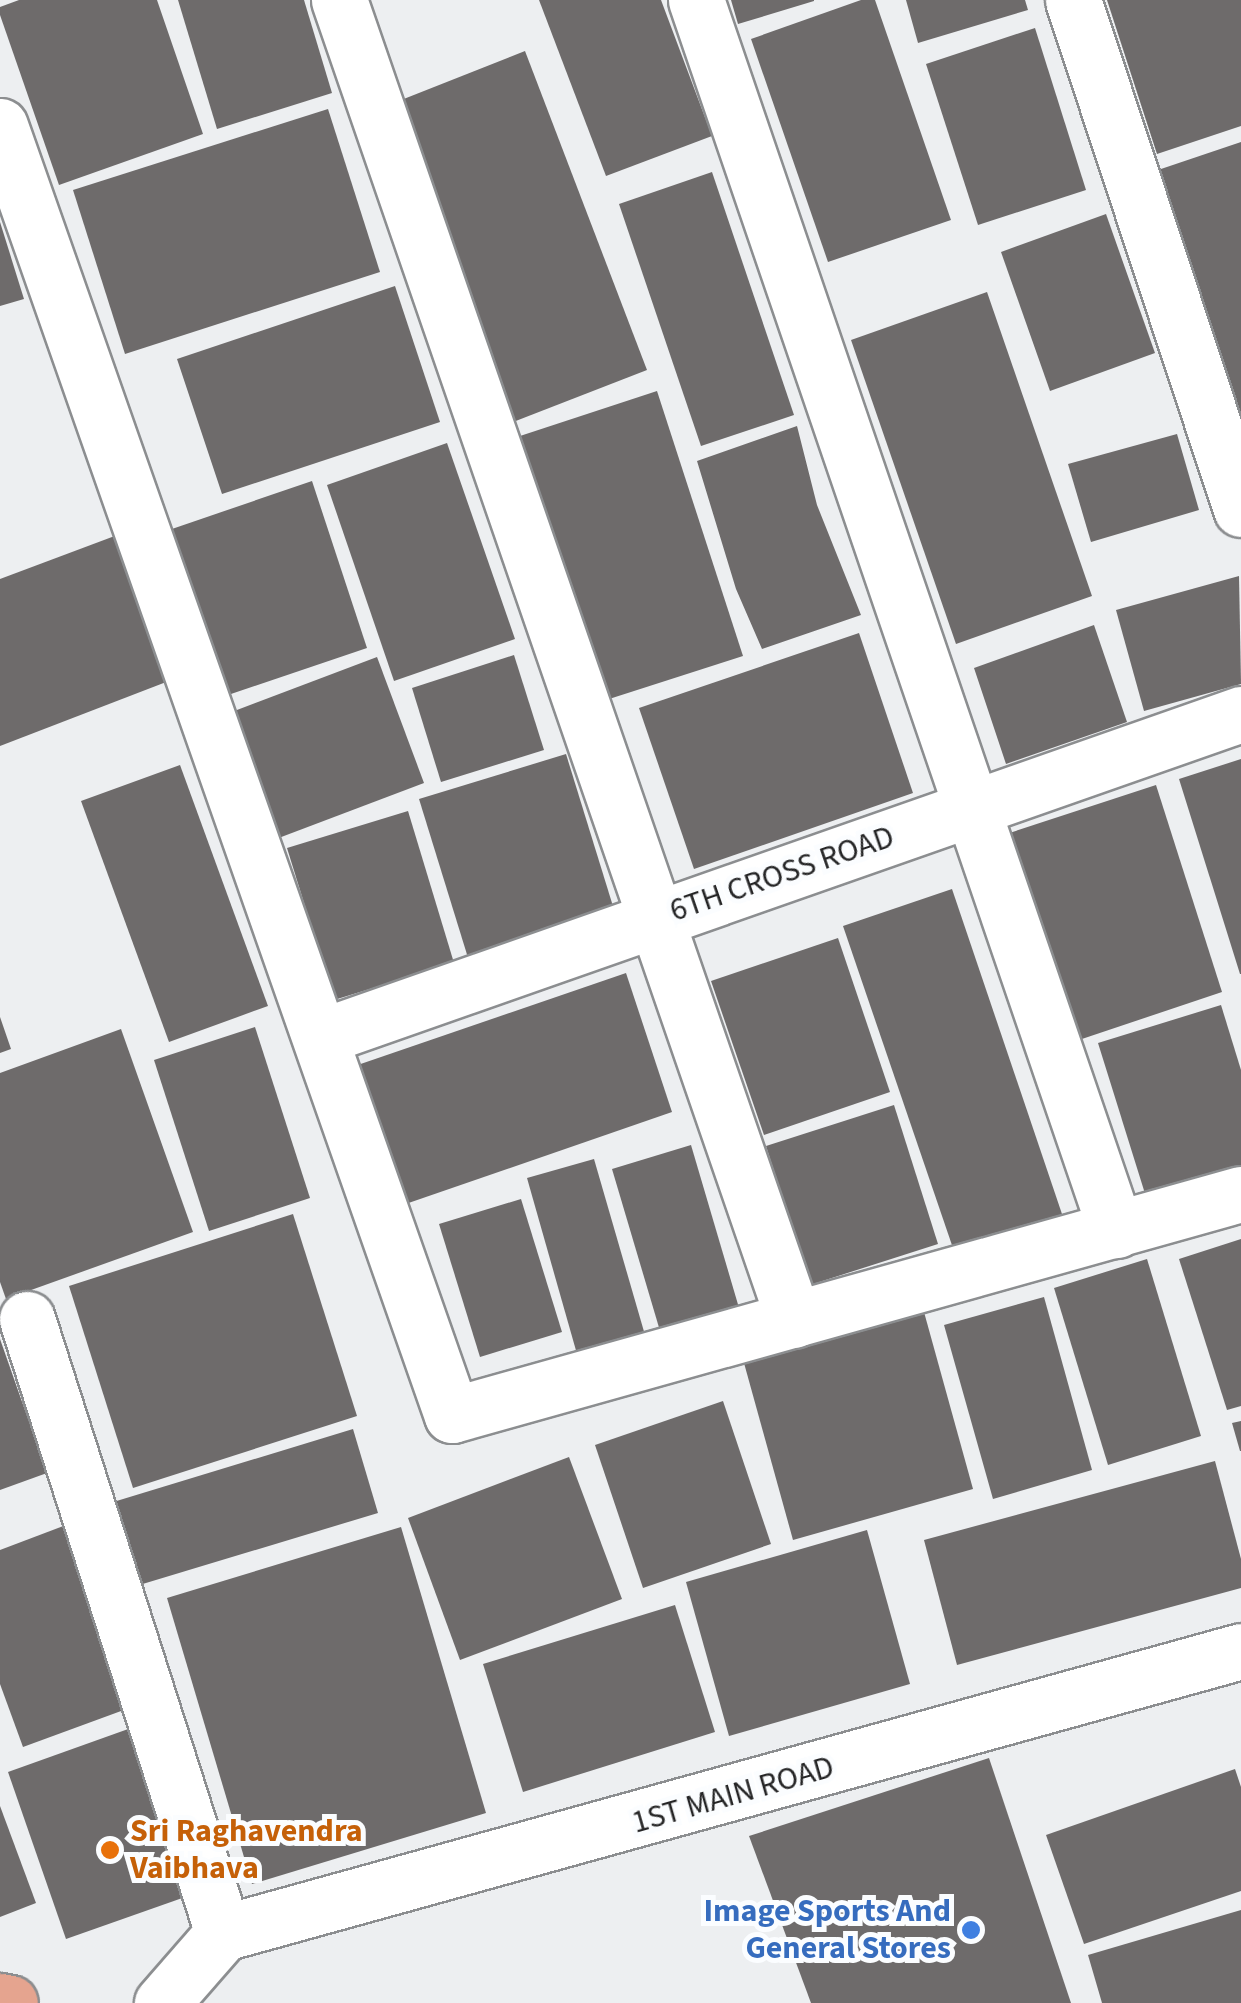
<!DOCTYPE html>
<html>
<head>
<meta charset="utf-8">
<style>
  body { margin:0 }
  #map { position:relative; width:1241px; height:2003px; overflow:hidden; background:#edeff1; font-family:"Source Sans 3",sans-serif }
  div>[style] { position:absolute }
  [style*='--x'] { left:calc(var(--x)*1px); top:calc(var(--y)*1px); width:calc(var(--w)*1px); rotate:calc(var(--a)*1deg) }
  .building>* { inset:0; background:#6e6b6b }
  .roads { filter:drop-shadow(2px 0 #8c8e90) drop-shadow(-2px 0 #8c8e90) drop-shadow(0 2px #8c8e90) drop-shadow(0 -2px #8c8e90) }
  .minor>* { height:55px; margin:-27.5px; padding:0 27.5px; transform-origin:27.5px; border-radius:27.5px; background:#fff }
  .major>* { height:55px; margin:-27.5px; padding:0 27.5px; transform-origin:27.5px; border-radius:27.5px; background:#e5a48f }
  .dots>* { width:28px; height:28px; translate:-50% -50%; box-sizing:border-box; border:5px solid #fbfdff; border-radius:50% }
  span { translate:-50% -50%; white-space:nowrap; text-align:center; line-height:1.15; -webkit-text-stroke:10px #fbfdff; paint-order:stroke }
  .street-label { font-size:32px; color:#252526 }
  .food-label { font-size:32px; color:#c56008; font-weight:700 }
  .left { translate:0 -50%; text-align:left }
  .shop-label { font-size:32px; color:#366cbe; font-weight:700 }
  .right { translate:-100% -50%; text-align:right }
</style>
</head>
<body>
<div id="map">
  <div class="building">
    <i style="clip-path:polygon(19px 0,157px 0,203px 134px,59px 185px,0 15px,0 7px)"></i>
    <i style="clip-path:polygon(178px 0,304px 0,332px 93px,217px 129px)"></i>
    <i style="clip-path:polygon(539px 0,661px 0,712px 136px,606px 176px)"></i>
    <i style="clip-path:polygon(731px 0,814px 0,814px 1px,738px 24px)"></i>
    <i style="clip-path:polygon(861px 0,875px 0,951px 220px,828px 262px,751px 39px)"></i>
    <i style="clip-path:polygon(906px 0,1025px 0,1028px 10px,918px 43px)"></i>
    <i style="clip-path:polygon(1107px 0,1241px 0,1241px 126px,1157px 154px)"></i>
    <i style="clip-path:polygon(1035px 28px,1086px 190px,978px 225px,926px 64px)"></i>
    <i style="clip-path:polygon(525px 51px,647px 370px,508px 424px,386px 106px)"></i>
    <i style="clip-path:polygon(328px 109px,380px 272px,125px 354px,73px 190px)"></i>
    <i style="clip-path:polygon(1241px 142px,1241px 417px,1240px 417px,1158px 170px)"></i>
    <i style="clip-path:polygon(712px 172px,794px 415px,701px 446px,619px 204px)"></i>
    <i style="clip-path:polygon(1106px 214px,1155px 353px,1050px 391px,1001px 252px)"></i>
    <i style="clip-path:polygon(0 222px,24px 299px,0 306px)"></i>
    <i style="clip-path:polygon(395px 286px,440px 422px,222px 494px,177px 359px)"></i>
    <i style="clip-path:polygon(987px 292px,1092px 596px,956px 644px,851px 340px)"></i>
    <i style="clip-path:polygon(657px 391px,743px 656px,606px 700px,520px 436px)"></i>
    <i style="clip-path:polygon(797px 426px,817px 505px,861px 615px,762px 649px,736px 589px,697px 461px)"></i>
    <i style="clip-path:polygon(1177px 434px,1199px 510px,1091px 542px,1068px 464px)"></i>
    <i style="clip-path:polygon(447px 443px,515px 639px,394px 681px,327px 485px)"></i>
    <i style="clip-path:polygon(312px 481px,367px 648px,225px 696px,169px 530px)"></i>
    <i style="clip-path:polygon(120px 534px,174px 679px,0 746px,0 579px)"></i>
    <i style="clip-path:polygon(1239px 576px,1241px 684px,1144px 711px,1116px 610px)"></i>
    <i style="clip-path:polygon(1094px 625px,1127px 722px,1006px 764px,974px 668px)"></i>
    <i style="clip-path:polygon(859px 633px,913px 793px,694px 869px,639px 708px)"></i>
    <i style="clip-path:polygon(514px 655px,544px 750px,441px 782px,412px 688px)"></i>
    <i style="clip-path:polygon(377px 657px,424px 783px,276px 839px,229px 713px)"></i>
    <i style="clip-path:polygon(566px 754px,616px 916px,469px 961px,419px 799px)"></i>
    <i style="clip-path:polygon(1241px 759px,1241px 974px,1240px 974px,1179px 779px)"></i>
    <i style="clip-path:polygon(180px 765px,268px 1006px,169px 1042px,81px 801px)"></i>
    <i style="clip-path:polygon(1156px 785px,1222px 992px,1064px 1045px,997px 837px)"></i>
    <i style="clip-path:polygon(408px 811px,454px 963px,334px 1000px,287px 848px)"></i>
    <i style="clip-path:polygon(952px 889px,1063px 1217px,955px 1254px,843px 926px)"></i>
    <i style="clip-path:polygon(838px 938px,890px 1092px,764px 1135px,711px 981px)"></i>
    <i style="clip-path:polygon(626px 973px,672px 1112px,394px 1208px,346px 1069px)"></i>
    <i style="clip-path:polygon(1221px 1005px,1241px 1070px,1241px 1171px,1147px 1200px,1098px 1043px)"></i>
    <i style="clip-path:polygon(0 1017px,11px 1049px,0 1053px)"></i>
    <i style="clip-path:polygon(255px 1027px,310px 1198px,209px 1231px,154px 1060px)"></i>
    <i style="clip-path:polygon(121px 1029px,193px 1232px,6px 1299px,0 1282px,0 1073px)"></i>
    <i style="clip-path:polygon(894px 1105px,938px 1244px,810px 1285px,766px 1146px)"></i>
    <i style="clip-path:polygon(691px 1145px,742px 1318px,663px 1341px,612px 1169px)"></i>
    <i style="clip-path:polygon(594px 1159px,645px 1335px,577px 1354px,527px 1178px)"></i>
    <i style="clip-path:polygon(521px 1199px,562px 1332px,480px 1357px,439px 1224px)"></i>
    <i style="clip-path:polygon(293px 1214px,357px 1416px,133px 1488px,69px 1286px)"></i>
    <i style="clip-path:polygon(1241px 1239px,1241px 1406px,1227px 1410px,1179px 1259px)"></i>
    <i style="clip-path:polygon(1147px 1259px,1201px 1436px,1108px 1465px,1054px 1288px)"></i>
    <i style="clip-path:polygon(1044px 1297px,1092px 1470px,993px 1499px,944px 1325px)"></i>
    <i style="clip-path:polygon(924px 1312px,973px 1489px,793px 1540px,744px 1363px)"></i>
    <i style="clip-path:polygon(0 1339px,47px 1473px,0 1490px)"></i>
    <i style="clip-path:polygon(723px 1401px,771px 1544px,643px 1588px,595px 1445px)"></i>
    <i style="clip-path:polygon(1241px 1421px,1241px 1451px,1240px 1451px,1232px 1423px)"></i>
    <i style="clip-path:polygon(353px 1429px,378px 1513px,136px 1586px,110px 1503px)"></i>
    <i style="clip-path:polygon(569px 1457px,622px 1599px,460px 1660px,408px 1518px)"></i>
    <i style="clip-path:polygon(1215px 1461px,1241px 1559px,1241px 1588px,957px 1665px,924px 1540px)"></i>
    <i style="clip-path:polygon(66px 1525px,132px 1707px,23px 1747px,0 1684px,0 1550px)"></i>
    <i style="clip-path:polygon(401px 1527px,486px 1813px,252px 1884px,167px 1598px)"></i>
    <i style="clip-path:polygon(867px 1530px,910px 1684px,729px 1736px,686px 1582px)"></i>
    <i style="clip-path:polygon(675px 1605px,715px 1732px,523px 1792px,483px 1664px)"></i>
    <i style="clip-path:polygon(131px 1728px,188px 1896px,66px 1939px,8px 1772px)"></i>
    <i style="clip-path:polygon(989px 1758px,1071px 2003px,811px 2003px,749px 1836px)"></i>
    <i style="clip-path:polygon(1235px 1769px,1241px 1787px,1241px 1891px,1084px 1944px,1046px 1835px)"></i>
    <i style="clip-path:polygon(0 1806px,36px 1903px,0 1917px)"></i>
    <i style="clip-path:polygon(1241px 1910px,1241px 2003px,1102px 2003px,1088px 1955px)"></i>
  </div>
  <div class="roads">
    <div class="minor">
      <i style="--x:339;--y:0;--w:1396;--a:70.98"></i>
      <i style="--x:696;--y:0;--w:1300;--a:71.15"></i>
      <i style="--x:1073;--y:0;--w:536;--a:71.73"></i>
      <i style="--x:0;--y:126;--w:1366;--a:70.68"></i>
      <i style="--x:452;--y:1415;--w:819;--a:-15.65"></i>
      <i style="--x:323;--y:1036;--w:973;--a:-19.33"></i>
      <i style="--x:27;--y:1319;--w:645;--a:72.3"></i>
      <i style="--x:223;--y:1933;--w:1056;--a:-15.48"></i>
      <i style="--x:162;--y:2003;--w:93;--a:-48.9"></i>
    </div>
    <div class="major">
      <i style="--x:0;--y:2001;--w:10;--a:11"></i>
    </div>
  </div>
  <div class="dots">
    <i style="left:110px;top:1850px;background:#e8710a"></i>
    <i style="left:971px;top:1930px;background:#3f7fe0"></i>
  </div>
  <div class="street-label">
    <span style="left:782px;top:874px;rotate:-19deg">6TH CROSS ROAD</span>
    <span style="left:733px;top:1795px;rotate:-16deg">1ST MAIN ROAD</span>
  </div>
  <div class="food-label">
    <span class="left" style="left:130px;top:1850px">Sri Raghavendra<br>Vaibhava</span>
  </div>
  <div class="shop-label">
    <span class="right" style="left:951px;top:1930px">Image Sports And<br>General Stores</span>
  </div>
</div>
</body>
</html>
